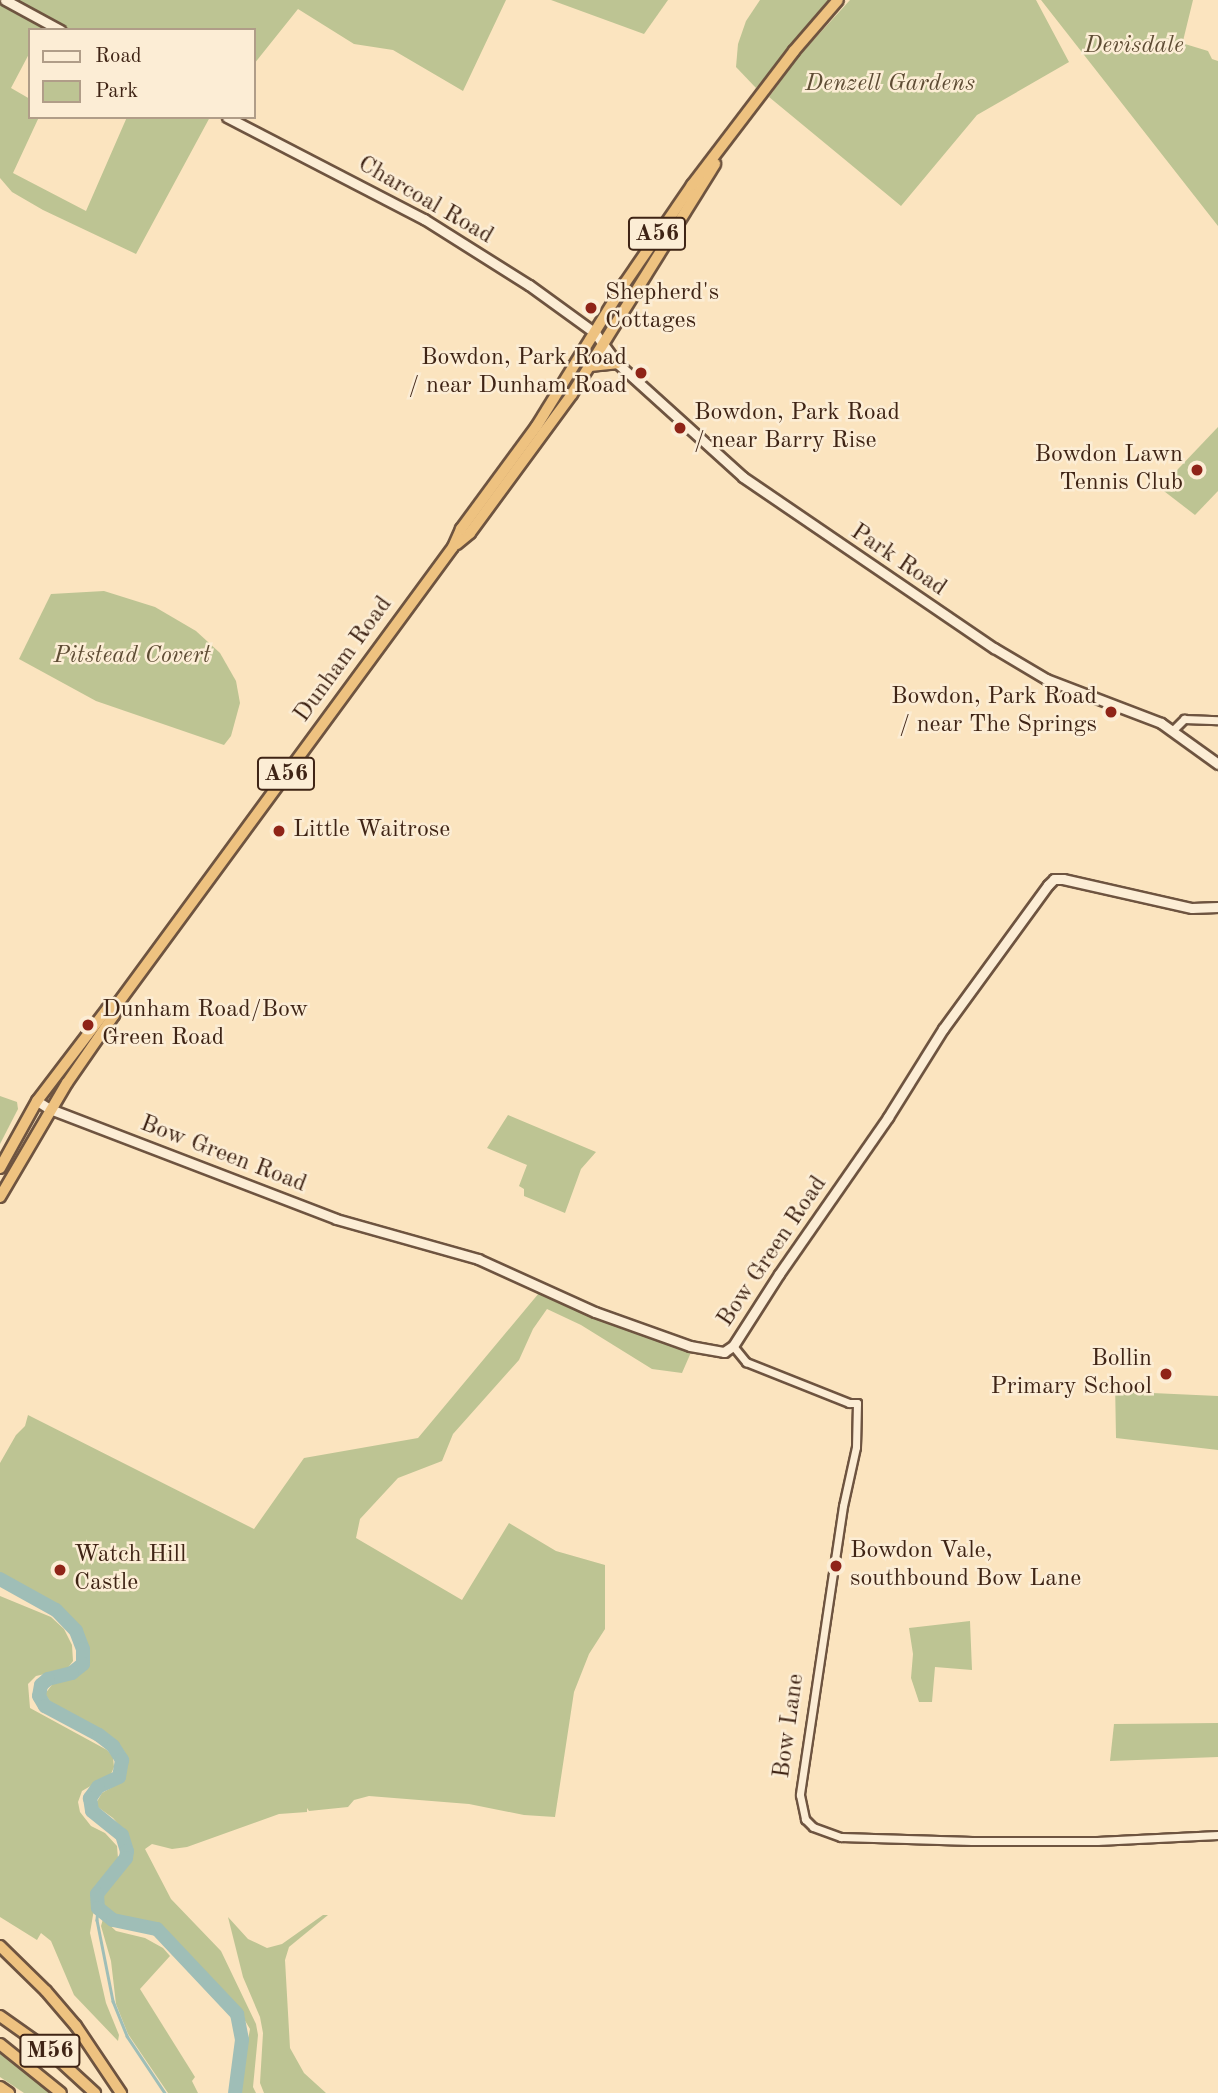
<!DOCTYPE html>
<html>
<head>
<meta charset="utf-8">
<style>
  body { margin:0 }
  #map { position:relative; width:1218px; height:2093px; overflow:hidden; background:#fbe4bf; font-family:"Old Standard TT",serif }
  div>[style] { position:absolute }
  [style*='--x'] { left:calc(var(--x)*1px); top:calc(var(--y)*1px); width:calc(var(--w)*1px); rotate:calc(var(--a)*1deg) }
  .green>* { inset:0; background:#bdc493 }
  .stream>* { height:2.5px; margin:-1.25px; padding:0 1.25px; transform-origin:1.25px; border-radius:1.25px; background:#9fbeb7 }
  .river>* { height:14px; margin:-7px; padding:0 7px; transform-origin:7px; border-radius:7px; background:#9fbeb7 }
  .roads { filter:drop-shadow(2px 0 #6e5440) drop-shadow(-2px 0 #6e5440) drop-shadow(0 2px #6e5440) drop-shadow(0 -2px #6e5440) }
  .tertiary>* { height:7px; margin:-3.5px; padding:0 3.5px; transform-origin:3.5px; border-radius:3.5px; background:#fcedd5 }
  .secondary>* { height:9px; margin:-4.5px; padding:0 4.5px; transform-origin:4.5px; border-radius:4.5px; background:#fcedd5 }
  .trunk>* { height:10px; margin:-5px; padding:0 5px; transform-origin:5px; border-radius:5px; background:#eec280 }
  .motorway>* { height:10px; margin:-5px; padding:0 5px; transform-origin:5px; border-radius:5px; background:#eec280 }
  .dots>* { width:19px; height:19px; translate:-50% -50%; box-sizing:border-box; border:4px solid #fcedd5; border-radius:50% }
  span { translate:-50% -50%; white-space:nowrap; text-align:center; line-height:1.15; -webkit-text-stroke:5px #fcedd5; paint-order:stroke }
  .shield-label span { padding:2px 5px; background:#fcedd5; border:2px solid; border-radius:5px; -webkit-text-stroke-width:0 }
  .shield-label { font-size:23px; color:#3f2415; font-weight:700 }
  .park-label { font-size:24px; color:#5e4c34; font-style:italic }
  .street-label { font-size:24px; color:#3f2415 }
  .poi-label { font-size:24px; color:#3f2415 }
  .left { translate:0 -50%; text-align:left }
  .right { translate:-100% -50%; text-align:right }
  .legend { position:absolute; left:28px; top:28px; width:228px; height:91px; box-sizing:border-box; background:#fcedd5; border:2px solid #b09d88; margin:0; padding:9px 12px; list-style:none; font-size:21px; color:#3f2415 }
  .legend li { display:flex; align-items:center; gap:14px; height:35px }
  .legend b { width:35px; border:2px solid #b09d88 }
</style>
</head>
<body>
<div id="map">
  <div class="green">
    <i style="clip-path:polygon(0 0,506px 0,463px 91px,393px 50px,354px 44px,298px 9px,254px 64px,254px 30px,30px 30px,30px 52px,11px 88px,30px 99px,30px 117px,39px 117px,13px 173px,86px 211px,127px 117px,210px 117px,136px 254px,43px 210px,12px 192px,0 178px)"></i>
    <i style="clip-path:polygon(551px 0,668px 0,644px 34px)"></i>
    <i style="clip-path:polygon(760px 0,830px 0,756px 88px,736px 67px,738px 44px,746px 21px)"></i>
    <i style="clip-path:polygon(850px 0,1036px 0,1069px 62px,977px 115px,901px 206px,769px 97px,799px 56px)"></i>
    <i style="clip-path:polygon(1041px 0,1193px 0,1183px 41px,1185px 44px,1208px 51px,1212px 59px,1218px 61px,1218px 226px)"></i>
    <i style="clip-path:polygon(1218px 427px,1218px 491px,1195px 515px,1160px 488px)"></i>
    <i style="clip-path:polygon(104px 591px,155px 607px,196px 631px,220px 653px,236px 681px,240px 703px,231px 736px,224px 745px,96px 701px,19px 659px,51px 594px)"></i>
    <i style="clip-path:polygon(0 1096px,17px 1102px,18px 1109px,0 1144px)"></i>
    <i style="clip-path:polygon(508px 1115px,596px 1152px,581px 1169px,565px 1213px,524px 1196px,524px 1189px,519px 1186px,527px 1165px,487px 1148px)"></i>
    <i style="clip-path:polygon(539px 1293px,692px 1350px,682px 1373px,652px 1369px,581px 1325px,547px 1309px,533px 1329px,519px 1360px,453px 1434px,442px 1461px,398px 1478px,360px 1519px,356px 1538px,462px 1600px,509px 1523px,556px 1551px,605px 1565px,605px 1629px,589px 1654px,574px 1692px,555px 1817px,524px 1815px,469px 1804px,369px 1796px,354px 1800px,348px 1807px,309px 1811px,307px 1808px,307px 1812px,279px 1814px,187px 1847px,172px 1849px,152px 1844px,145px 1849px,171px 1899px,221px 1951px,256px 2024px,258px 2035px,253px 2087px,256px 2093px,238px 2093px,250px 2029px,238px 2009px,220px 1996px,161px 1927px,123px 1920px,109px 1914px,100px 1906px,103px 1894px,130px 1861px,132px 1851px,126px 1833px,113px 1818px,95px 1805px,102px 1793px,123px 1781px,125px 1752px,60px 1715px,45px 1694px,54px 1682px,84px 1669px,74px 1622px,0 1576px,0 1463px,16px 1435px,25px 1426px,28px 1415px,254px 1529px,304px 1458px,418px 1438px)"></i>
    <i style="clip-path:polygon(1115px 1381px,1152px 1393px,1218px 1396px,1218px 1450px,1116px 1438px)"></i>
    <i style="clip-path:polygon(0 1596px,51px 1617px,64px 1629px,72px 1645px,73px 1661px,67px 1669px,36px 1676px,28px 1684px,30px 1708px,107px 1750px,113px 1757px,114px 1767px,111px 1774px,82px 1791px,78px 1802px,80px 1812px,91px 1826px,105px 1833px,117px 1846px,118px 1858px,98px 1885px,90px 1933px,106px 2003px,119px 2035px,118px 2041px,74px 1995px,51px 1941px,41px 1933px,37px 1940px,0 1917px)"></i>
    <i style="clip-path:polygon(970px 1621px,972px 1670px,935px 1667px,932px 1702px,919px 1702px,911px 1678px,913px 1654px,909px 1628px)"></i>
    <i style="clip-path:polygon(1218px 1723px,1218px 1757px,1110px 1761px,1114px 1724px)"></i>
    <i style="clip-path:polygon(323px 1915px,328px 1915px,289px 1947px,285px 1960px,290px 2048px,304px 2073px,326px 2093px,264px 2093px,260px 2083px,263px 2033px,260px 2017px,243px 1977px,228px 1917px,248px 1939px,267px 1948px,282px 1944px)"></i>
    <i style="clip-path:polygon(103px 1919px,116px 1931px,145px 1938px,163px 1948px,170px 1956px,140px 1989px,195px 2077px,192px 2081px,198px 2093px,168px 2093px,128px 2034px,116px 2004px,111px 1961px,101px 1926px)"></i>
    <i style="clip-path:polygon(0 2053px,38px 2082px,50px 2093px,24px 2093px,0 2077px)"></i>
  </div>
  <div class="stream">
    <i style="--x:98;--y:1908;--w:12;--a:95"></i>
    <i style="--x:97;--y:1920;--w:83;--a:78.8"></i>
    <i style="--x:113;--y:2001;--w:38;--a:68"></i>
    <i style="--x:127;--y:2036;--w:69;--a:56.3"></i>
  </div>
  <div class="river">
    <i style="--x:0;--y:1579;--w:64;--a:29"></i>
    <i style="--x:56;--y:1610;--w:29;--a:46"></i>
    <i style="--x:76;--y:1631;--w:19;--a:69"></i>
    <i style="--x:83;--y:1649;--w:15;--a:90"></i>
    <i style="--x:83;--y:1664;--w:14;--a:141"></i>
    <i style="--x:72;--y:1673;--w:25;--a:166"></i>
    <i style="--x:48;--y:1679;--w:9;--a:139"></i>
    <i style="--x:41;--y:1685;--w:11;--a:100"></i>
    <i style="--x:39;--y:1696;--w:12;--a:59"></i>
    <i style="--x:45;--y:1706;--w:61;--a:28.2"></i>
    <i style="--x:99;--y:1735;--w:18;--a:38"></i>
    <i style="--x:113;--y:1746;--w:17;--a:57"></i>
    <i style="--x:122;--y:1760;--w:17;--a:100"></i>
    <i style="--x:119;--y:1777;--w:23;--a:155"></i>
    <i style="--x:98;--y:1787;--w:14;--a:126"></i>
    <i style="--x:90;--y:1798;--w:13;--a:81"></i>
    <i style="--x:92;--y:1811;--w:38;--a:39"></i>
    <i style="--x:122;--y:1835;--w:17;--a:73"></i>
    <i style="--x:127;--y:1851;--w:7;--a:98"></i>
    <i style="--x:126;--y:1858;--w:46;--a:128.9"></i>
    <i style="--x:97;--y:1894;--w:14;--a:86"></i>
    <i style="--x:98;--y:1908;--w:19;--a:39"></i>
    <i style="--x:113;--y:1920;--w:45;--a:11.6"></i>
    <i style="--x:157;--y:1929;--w:117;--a:46.7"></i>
    <i style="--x:237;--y:2014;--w:26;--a:79"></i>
    <i style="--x:242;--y:2040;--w:53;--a:97.5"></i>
  </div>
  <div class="roads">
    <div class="tertiary">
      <i style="--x:1173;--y:730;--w:16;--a:-45"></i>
      <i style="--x:1184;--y:719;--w:34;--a:2"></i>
      <i style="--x:733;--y:1346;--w:21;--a:51"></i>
      <i style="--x:746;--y:1362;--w:111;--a:21.7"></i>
      <i style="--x:849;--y:1403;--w:8;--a:0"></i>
      <i style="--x:857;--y:1403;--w:44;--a:91.3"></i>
      <i style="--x:856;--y:1447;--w:60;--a:102.4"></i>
      <i style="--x:843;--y:1506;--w:292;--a:98.5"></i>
      <i style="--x:800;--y:1795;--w:25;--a:78"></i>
      <i style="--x:805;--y:1819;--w:11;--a:45"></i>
      <i style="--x:813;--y:1827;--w:30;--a:20"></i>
      <i style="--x:841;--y:1837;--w:131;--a:1.7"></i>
      <i style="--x:972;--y:1841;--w:125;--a:0"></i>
      <i style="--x:1097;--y:1841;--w:121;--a:-2.8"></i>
    </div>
    <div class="secondary">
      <i style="--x:5;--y:0;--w:63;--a:28.6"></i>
      <i style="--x:227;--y:117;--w:222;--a:27.4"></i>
      <i style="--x:424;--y:219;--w:124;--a:32.2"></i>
      <i style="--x:529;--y:285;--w:82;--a:36"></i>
      <i style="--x:595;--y:333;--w:37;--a:54"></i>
      <i style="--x:617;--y:363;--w:170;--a:42.1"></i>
      <i style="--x:743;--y:477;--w:304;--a:34.3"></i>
      <i style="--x:994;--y:648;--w:61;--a:30.8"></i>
      <i style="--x:1046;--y:679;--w:123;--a:20.9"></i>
      <i style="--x:1161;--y:723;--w:70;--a:35.7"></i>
      <i style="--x:37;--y:1101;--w:15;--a:32"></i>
      <i style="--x:50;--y:1109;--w:306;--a:21"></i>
      <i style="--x:336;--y:1219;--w:148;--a:15.7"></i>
      <i style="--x:478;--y:1259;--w:128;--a:24.4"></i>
      <i style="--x:595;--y:1312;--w:101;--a:19.7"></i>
      <i style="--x:690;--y:1346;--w:35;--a:10"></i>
      <i style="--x:724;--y:1352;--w:11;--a:-34"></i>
      <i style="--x:733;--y:1346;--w:85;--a:-57.4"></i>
      <i style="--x:779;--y:1274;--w:191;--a:-55.2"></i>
      <i style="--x:888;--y:1117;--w:104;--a:-58"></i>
      <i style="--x:943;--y:1029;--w:178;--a:-53.9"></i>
      <i style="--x:1048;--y:885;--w:8;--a:-45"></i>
      <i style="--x:1054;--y:879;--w:9;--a:0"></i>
      <i style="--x:1063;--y:879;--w:132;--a:12.7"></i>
      <i style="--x:1192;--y:908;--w:26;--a:-2"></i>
    </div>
    <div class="trunk">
      <i style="--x:590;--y:366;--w:27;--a:-6"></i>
      <i style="--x:457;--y:544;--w:17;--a:-40"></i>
      <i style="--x:470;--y:533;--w:172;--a:-53.7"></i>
      <i style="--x:572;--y:394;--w:271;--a:-58.1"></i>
      <i style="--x:0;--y:1168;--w:77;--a:-61.1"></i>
      <i style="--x:37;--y:1101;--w:116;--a:-52.7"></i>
      <i style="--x:107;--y:1009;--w:14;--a:-30"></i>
      <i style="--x:0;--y:1197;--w:132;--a:-59.6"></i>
      <i style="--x:67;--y:1083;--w:83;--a:-55.3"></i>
      <i style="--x:114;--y:1015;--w:14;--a:-69"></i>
      <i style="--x:119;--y:1002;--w:564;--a:-53.72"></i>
      <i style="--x:453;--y:547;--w:20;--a:-66"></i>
      <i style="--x:461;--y:529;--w:127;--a:-53.7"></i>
      <i style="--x:536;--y:427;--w:169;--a:-58.3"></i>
      <i style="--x:625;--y:283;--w:119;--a:-55.6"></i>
      <i style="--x:692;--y:185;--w:168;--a:-52.7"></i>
      <i style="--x:794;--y:51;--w:67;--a:-49.2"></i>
    </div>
    <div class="motorway">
      <i style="--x:0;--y:1946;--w:64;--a:44.4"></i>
      <i style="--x:46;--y:1991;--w:46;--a:49.4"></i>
      <i style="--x:76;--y:2026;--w:81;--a:56.1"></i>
      <i style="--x:0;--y:2016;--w:59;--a:35.3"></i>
      <i style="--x:48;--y:2050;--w:64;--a:42.5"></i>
      <i style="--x:0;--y:2044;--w:78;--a:38.8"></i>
      <i style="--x:0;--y:2087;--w:11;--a:34"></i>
    </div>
  </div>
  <div class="dots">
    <i style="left:591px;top:308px;background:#8f2418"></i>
    <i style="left:641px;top:373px;background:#8f2418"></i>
    <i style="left:680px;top:428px;background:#8f2418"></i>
    <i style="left:1197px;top:470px;background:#8f2418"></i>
    <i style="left:1111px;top:712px;background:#8f2418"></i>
    <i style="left:279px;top:831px;background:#8f2418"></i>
    <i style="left:88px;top:1025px;background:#8f2418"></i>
    <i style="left:1166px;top:1374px;background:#8f2418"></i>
    <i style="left:836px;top:1566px;background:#8f2418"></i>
    <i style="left:60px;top:1570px;background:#8f2418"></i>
  </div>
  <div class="shield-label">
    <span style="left:657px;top:234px">A56</span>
    <span style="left:286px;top:774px">A56</span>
    <span style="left:50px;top:2051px">M56</span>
  </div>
  <div class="park-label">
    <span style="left:1134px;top:47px">Devisdale</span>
    <span style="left:890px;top:85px">Denzell Gardens</span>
    <span style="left:132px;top:657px">Pitstead Covert</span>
  </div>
  <div class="street-label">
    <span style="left:425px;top:201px;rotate:30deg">Charcoal Road</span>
    <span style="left:898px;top:561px;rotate:34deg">Park Road</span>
    <span style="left:344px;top:660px;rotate:-54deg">Dunham Road</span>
    <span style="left:223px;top:1155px;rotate:21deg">Bow Green Road</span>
    <span style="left:773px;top:1252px;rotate:-56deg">Bow Green Road</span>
    <span style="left:790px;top:1726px;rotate:-82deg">Bow Lane</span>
  </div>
  <div class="poi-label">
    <span class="left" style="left:605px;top:308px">Shepherd's<br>Cottages</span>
    <span class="right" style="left:627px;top:373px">Bowdon, Park Road<br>/ near Dunham Road</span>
    <span class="left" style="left:694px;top:428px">Bowdon, Park Road<br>/ near Barry Rise</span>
    <span class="right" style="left:1183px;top:470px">Bowdon Lawn<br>Tennis Club</span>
    <span class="right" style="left:1097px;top:712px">Bowdon, Park Road<br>/ near The Springs</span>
    <span class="left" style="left:293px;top:831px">Little Waitrose</span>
    <span class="left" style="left:102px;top:1025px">Dunham Road/Bow<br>Green Road</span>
    <span class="right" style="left:1152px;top:1374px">Bollin<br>Primary School</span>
    <span class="left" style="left:850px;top:1566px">Bowdon Vale,<br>southbound Bow Lane</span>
    <span class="left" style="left:74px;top:1570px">Watch Hill<br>Castle</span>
  </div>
  <ul class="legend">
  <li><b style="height:9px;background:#fcedd5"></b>Road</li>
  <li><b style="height:19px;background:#bdc493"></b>Park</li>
  </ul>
</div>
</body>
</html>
